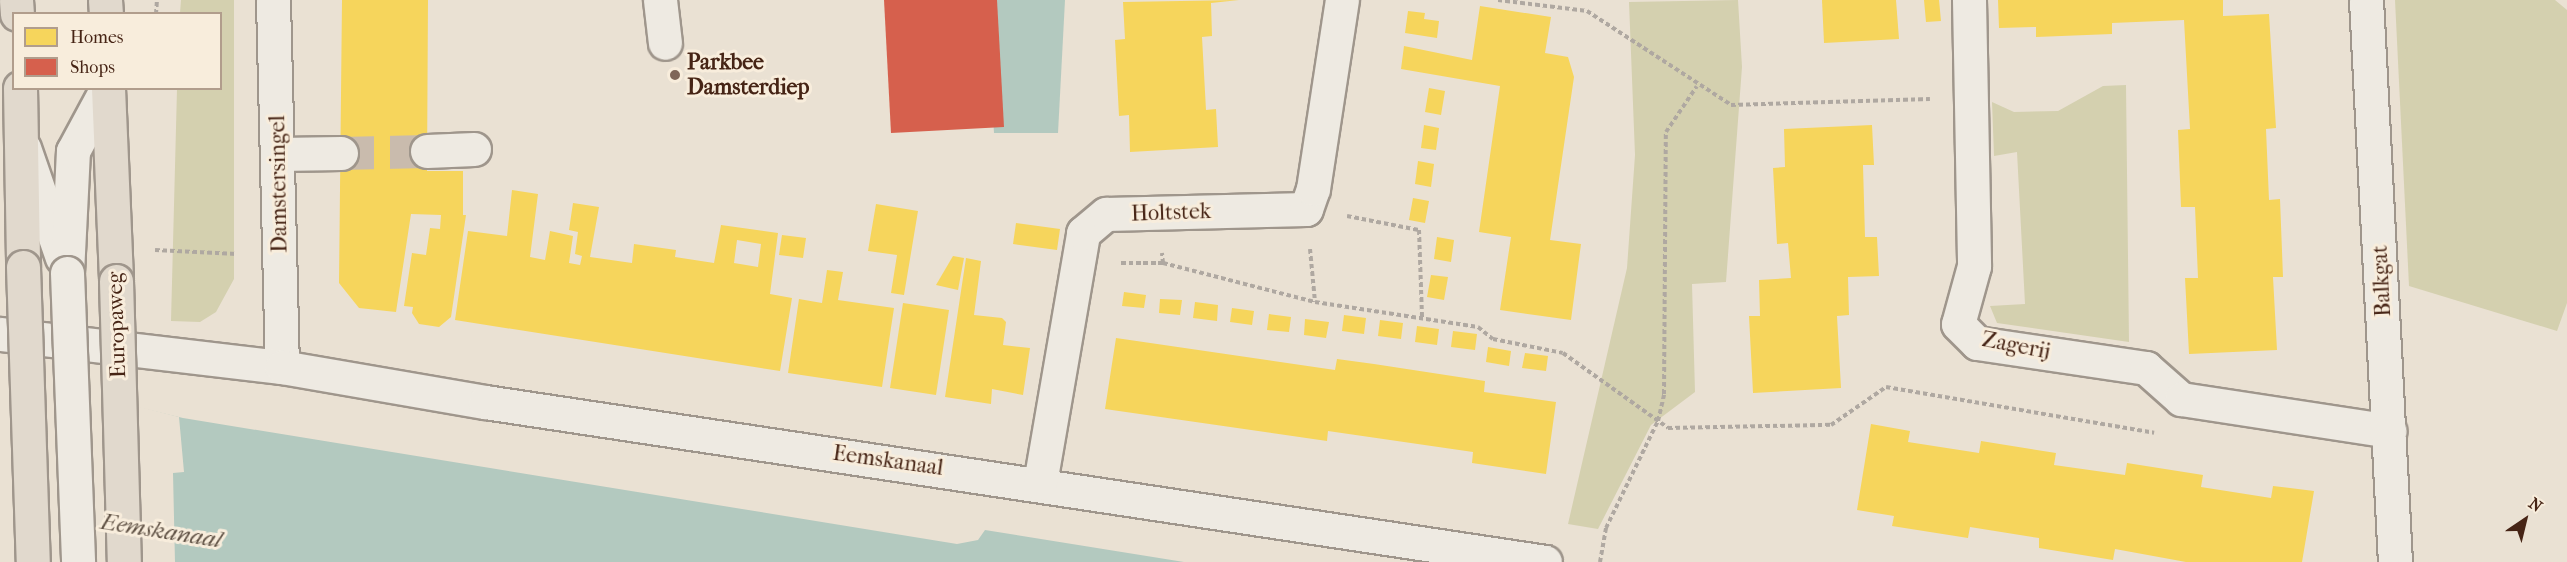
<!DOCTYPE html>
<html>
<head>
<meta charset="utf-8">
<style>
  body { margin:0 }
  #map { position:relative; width:2567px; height:562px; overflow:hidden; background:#eae1d3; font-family:"IM FELL French Canon",serif }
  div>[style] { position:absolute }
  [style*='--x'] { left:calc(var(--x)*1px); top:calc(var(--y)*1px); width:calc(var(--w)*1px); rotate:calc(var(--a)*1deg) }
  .green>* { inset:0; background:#d4d0af }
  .water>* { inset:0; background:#b3c9bf }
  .pier>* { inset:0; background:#eae1d3 }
  .homes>* { inset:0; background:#f6d55c }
  .shops>* { inset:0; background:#d6604d }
  .minor-tunnel>* { height:33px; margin-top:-16.5px; transform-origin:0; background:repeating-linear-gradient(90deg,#c9bbad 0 33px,transparent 0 49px) }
  .path>* { height:4px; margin-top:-2px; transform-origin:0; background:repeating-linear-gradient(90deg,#afa8a1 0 4.5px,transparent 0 7.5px) }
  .roads { filter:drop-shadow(2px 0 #9f968c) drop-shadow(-2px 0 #9f968c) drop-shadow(0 2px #9f968c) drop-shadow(0 -2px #9f968c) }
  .minor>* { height:33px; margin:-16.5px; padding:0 16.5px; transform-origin:16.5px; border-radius:16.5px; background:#eeeae2 }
  .major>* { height:33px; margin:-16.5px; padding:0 16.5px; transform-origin:16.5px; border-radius:16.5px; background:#e1d9cd }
  .bridges { filter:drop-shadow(2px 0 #9f968c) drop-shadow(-2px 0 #9f968c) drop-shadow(0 2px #9f968c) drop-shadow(0 -2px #9f968c) }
  .minor-bridge>* { height:33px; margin:-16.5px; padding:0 16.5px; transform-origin:16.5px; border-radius:16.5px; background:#eeeae2 }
  .major-bridge>* { height:33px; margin:-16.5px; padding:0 16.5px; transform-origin:16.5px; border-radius:16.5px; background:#e1d9cd }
  .dots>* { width:16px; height:16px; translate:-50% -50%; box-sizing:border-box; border:3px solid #f8eddc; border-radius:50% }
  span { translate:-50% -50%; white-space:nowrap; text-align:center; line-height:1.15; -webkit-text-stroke:6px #f8eddc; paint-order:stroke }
  .poi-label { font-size:22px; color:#462415; font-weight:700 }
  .left { translate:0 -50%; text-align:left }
  .street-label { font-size:22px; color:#462415 }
  .water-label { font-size:24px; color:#605245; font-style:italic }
  .legend { position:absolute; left:12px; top:12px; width:210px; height:78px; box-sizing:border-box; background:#f8eddc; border:2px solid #b19d8c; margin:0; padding:8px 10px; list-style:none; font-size:18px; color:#462415 }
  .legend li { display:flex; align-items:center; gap:12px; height:30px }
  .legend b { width:30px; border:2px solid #b19d8c }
  .north { position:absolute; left:2495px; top:490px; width:60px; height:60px; -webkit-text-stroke:4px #f8eddc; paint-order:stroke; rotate:35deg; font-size:16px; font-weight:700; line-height:24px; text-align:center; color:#462415 }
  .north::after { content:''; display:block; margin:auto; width:21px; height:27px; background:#462415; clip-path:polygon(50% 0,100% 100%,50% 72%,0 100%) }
</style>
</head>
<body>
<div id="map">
  <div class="green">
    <i style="clip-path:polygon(181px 0,234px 0,234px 279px,216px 312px,200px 322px,171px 321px,177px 89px,220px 88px,220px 14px,180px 13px)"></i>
    <i style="clip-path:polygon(1738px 0,1742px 67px,1726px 282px,1692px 284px,1695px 392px,1651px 425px,1598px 529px,1568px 524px,1627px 268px,1635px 155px,1629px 2px)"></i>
    <i style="clip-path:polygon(2395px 0,2555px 0,2567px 10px,2567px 303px,2557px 331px,2409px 286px)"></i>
    <i style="clip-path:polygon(2126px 85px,2129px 342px,1997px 323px,1990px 306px,2025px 304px,2017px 152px,1994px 156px,1992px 102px,2014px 112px,2058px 111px,2103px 86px)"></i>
  </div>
  <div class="water">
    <i style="clip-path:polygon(986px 0,1065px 0,1058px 133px,994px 133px)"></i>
    <i style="clip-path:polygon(0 374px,183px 418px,957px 544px,978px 540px,985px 530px,1184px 562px,0 562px)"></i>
  </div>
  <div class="pier">
    <i style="clip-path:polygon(0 371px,179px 417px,184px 472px,173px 473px,175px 562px,0 562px)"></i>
  </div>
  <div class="homes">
    <i style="clip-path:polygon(342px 0,428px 0,427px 171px,463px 171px,463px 215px,466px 215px,451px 317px,439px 327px,419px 324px,412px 313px,413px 307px,404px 306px,412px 253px,426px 255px,430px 228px,440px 229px,441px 215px,411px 214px,396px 312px,359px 308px,339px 283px)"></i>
    <i style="clip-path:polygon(1239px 0,1211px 3px,1212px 36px,1202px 37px,1206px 110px,1216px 109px,1218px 147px,1130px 152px,1129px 115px,1119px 116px,1115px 40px,1125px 39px,1123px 2px)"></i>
    <i style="clip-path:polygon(1822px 0,1896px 0,1899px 39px,1824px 43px)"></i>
    <i style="clip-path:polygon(1924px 0,1939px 0,1941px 21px,1926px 22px)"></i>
    <i style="clip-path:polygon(1998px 0,2223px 0,2223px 16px,2269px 14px,2276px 128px,2266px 129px,2269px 200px,2280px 199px,2283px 277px,2273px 277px,2277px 350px,2189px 354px,2185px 278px,2198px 278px,2195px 207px,2181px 207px,2178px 130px,2190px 129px,2184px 20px,2112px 23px,2112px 34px,2036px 37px,2036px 27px,1999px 28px)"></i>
    <i style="clip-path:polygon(1480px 6px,1551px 17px,1545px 53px,1568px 57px,1574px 77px,1550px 240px,1581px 244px,1571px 320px,1500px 310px,1511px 237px,1479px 232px,1500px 86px,1401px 69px,1404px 46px,1472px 60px)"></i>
    <i style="clip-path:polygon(1408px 11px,1425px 13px,1424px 19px,1439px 21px,1437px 38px,1405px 33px)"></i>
    <i style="clip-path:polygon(1429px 88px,1445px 91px,1441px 115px,1425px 112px)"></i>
    <i style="clip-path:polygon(1424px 125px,1439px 128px,1436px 150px,1421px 148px)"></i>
    <i style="clip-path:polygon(1872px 125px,1874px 165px,1863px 165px,1865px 237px,1877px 237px,1879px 276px,1848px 277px,1849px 315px,1837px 316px,1841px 388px,1753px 393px,1749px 316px,1760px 316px,1759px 280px,1791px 278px,1788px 243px,1777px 244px,1773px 168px,1785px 167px,1784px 129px)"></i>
    <i style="clip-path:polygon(1418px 161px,1434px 164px,1431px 187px,1415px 184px)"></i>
    <i style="clip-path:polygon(evenodd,512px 190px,538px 194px,530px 257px,545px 260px,550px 231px,573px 236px,569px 263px,580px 265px,582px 256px,575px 254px,578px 232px,569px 230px,573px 203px,599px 207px,590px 257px,632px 263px,634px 244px,676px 250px,675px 257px,714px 263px,721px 225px,778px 233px,770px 294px,792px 298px,780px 371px,455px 320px,468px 231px,507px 236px,512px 190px,737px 240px,761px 244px,758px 267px,734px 263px,737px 240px)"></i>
    <i style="clip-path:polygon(1413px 198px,1429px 201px,1425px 223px,1409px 220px)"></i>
    <i style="clip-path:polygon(876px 204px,918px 211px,904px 295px,891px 293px,897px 255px,868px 251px)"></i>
    <i style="clip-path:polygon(1016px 223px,1060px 229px,1057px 250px,1013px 244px)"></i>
    <i style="clip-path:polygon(782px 235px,806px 238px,803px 258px,779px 255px)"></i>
    <i style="clip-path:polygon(1437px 237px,1454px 240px,1451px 262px,1434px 259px)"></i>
    <i style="clip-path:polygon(953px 256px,964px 258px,958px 290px,936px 285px)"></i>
    <i style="clip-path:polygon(966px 258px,981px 261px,974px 315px,1002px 318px,1006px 322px,1003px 345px,1030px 348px,1023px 395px,992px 389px,991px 404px,945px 397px)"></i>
    <i style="clip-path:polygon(827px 270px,843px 272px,838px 300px,894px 308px,882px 387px,788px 373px,799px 299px,822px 303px)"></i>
    <i style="clip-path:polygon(1431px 275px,1448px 277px,1444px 300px,1427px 297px)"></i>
    <i style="clip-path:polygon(1124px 292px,1146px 295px,1144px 308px,1122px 306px)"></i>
    <i style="clip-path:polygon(1160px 299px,1182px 300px,1180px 315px,1159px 313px)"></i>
    <i style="clip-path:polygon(1195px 302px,1218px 305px,1217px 321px,1193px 318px)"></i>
    <i style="clip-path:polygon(903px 303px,949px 310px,936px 395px,890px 388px)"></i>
    <i style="clip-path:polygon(1232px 308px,1254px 311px,1252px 325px,1230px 322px)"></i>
    <i style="clip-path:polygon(1269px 314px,1291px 317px,1289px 332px,1267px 330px)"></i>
    <i style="clip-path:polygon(1344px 315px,1366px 318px,1364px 334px,1342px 331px)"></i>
    <i style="clip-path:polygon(1305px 319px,1329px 322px,1326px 338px,1304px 335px)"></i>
    <i style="clip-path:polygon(1380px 320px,1403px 323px,1401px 339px,1378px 336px)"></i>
    <i style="clip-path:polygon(1417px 326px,1439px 329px,1437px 345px,1415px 342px)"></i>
    <i style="clip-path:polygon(1453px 331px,1477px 334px,1475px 350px,1451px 347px)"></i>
    <i style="clip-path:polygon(1116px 338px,1335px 370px,1337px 359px,1374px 364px,1485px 381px,1484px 392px,1556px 402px,1546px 474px,1472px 463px,1473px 452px,1328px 431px,1327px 441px,1105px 409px)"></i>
    <i style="clip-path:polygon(1488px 347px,1511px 351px,1509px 366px,1486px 362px)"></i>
    <i style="clip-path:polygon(1525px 353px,1548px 356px,1546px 371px,1522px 368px)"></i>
    <i style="clip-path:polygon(1871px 424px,1910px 431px,1908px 442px,1979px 453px,1981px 441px,2056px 453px,2054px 465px,2125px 475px,2127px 463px,2203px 475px,2201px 487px,2271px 498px,2273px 486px,2314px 491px,2302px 562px,2186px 562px,2115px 549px,2113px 560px,2039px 548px,2039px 538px,1970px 527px,1968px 538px,1892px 526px,1894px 516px,1857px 510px)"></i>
  </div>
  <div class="shops">
    <i style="clip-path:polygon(884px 0,997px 0,1004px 127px,891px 133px)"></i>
  </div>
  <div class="minor-tunnel">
    <i style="--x:341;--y:153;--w:86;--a:-1.3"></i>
  </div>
  <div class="path">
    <i style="--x:1498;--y:0;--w:90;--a:7"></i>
    <i style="--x:1587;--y:11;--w:172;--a:33.1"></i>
    <i style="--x:1731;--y:105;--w:199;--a:-1.7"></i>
    <i style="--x:156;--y:14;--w:14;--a:-86"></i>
    <i style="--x:1347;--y:216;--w:73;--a:11"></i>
    <i style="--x:1419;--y:230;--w:88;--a:88"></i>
    <i style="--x:1310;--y:249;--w:53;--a:84.6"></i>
    <i style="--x:1315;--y:302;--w:165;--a:8.7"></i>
    <i style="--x:1478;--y:327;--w:19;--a:39"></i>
    <i style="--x:1493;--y:339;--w:71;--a:11.3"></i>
    <i style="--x:1563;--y:353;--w:129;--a:35.5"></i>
    <i style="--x:1668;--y:428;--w:163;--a:-1.1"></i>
    <i style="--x:1831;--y:425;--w:67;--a:-34.6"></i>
    <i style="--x:1886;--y:387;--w:272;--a:9.7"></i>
    <i style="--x:155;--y:250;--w:82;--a:2.8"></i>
    <i style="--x:1121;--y:263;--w:42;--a:0"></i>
    <i style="--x:1163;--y:263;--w:10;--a:-96"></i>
    <i style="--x:1163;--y:263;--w:157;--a:14.4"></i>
    <i style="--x:1600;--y:562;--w:35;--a:-80"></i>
    <i style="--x:1606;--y:528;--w:119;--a:-64.1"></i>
    <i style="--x:1658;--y:421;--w:28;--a:-77"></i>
    <i style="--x:1664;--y:394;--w:262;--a:-89.6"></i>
    <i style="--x:1666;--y:132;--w:55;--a:-56"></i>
  </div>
  <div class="roads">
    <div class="minor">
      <i style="--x:273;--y:0;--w:367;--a:88.6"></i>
      <i style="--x:660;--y:0;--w:43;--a:83.4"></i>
      <i style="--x:1969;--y:0;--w:266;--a:88.9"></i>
      <i style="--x:1974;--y:266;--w:60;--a:105.4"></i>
      <i style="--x:1958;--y:324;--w:27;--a:45"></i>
      <i style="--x:1977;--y:343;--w:171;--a:8.4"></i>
      <i style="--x:2146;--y:368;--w:47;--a:41.5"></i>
      <i style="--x:2181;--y:399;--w:211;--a:8.7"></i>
      <i style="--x:2366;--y:0;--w:563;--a:87.05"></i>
      <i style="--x:24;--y:148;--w:116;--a:70.9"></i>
      <i style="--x:427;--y:151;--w:47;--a:-2.4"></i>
      <i style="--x:279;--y:154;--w:62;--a:-0.9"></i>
      <i style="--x:67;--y:273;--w:122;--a:-87.2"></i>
      <i style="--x:73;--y:151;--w:72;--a:-61.6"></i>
      <i style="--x:0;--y:334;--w:284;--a:6.7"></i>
      <i style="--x:282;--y:367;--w:206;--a:9.8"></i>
      <i style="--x:485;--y:402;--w:1072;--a:8.58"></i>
      <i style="--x:1040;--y:483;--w:254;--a:-80.2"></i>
      <i style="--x:1083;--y:233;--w:30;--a:-40"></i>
      <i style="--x:1106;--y:214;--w:200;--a:-1.4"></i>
      <i style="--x:1306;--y:209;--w:21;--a:-71"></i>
      <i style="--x:1313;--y:189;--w:191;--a:-81.3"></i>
    </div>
    <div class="major">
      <i style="--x:16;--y:0;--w:14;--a:86"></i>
      <i style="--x:105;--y:0;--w:14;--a:86"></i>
      <i style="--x:20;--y:88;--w:179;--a:89"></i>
      <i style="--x:108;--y:88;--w:193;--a:87.6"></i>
    </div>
  </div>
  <div class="bridges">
    <div class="minor-bridge">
      <i style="--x:67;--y:273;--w:289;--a:87.8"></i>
    </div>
    <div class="major-bridge">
      <i style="--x:23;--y:267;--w:295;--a:88.1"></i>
      <i style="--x:116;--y:281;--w:281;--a:88.4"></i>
    </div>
  </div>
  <div class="dots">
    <i style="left:675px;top:75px;background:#7f6658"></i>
  </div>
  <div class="poi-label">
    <span class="left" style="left:687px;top:75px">Parkbee<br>Damsterdiep</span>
  </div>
  <div class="street-label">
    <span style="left:279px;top:184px;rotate:-91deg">Damstersingel</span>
    <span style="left:1171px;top:213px;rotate:-2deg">Holtstek</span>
    <span style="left:2382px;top:281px;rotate:-93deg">Balkgat</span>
    <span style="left:117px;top:325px;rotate:-92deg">Europaweg</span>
    <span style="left:2016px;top:346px;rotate:11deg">Zagerij</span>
    <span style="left:888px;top:461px;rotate:8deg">Eemskanaal</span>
  </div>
  <div class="water-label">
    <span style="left:161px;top:531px;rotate:9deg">Eemskanaal</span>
  </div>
  <ul class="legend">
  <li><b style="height:16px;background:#f6d55c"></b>Homes</li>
  <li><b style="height:16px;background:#d6604d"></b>Shops</li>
  </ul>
  <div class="north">N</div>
</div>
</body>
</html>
